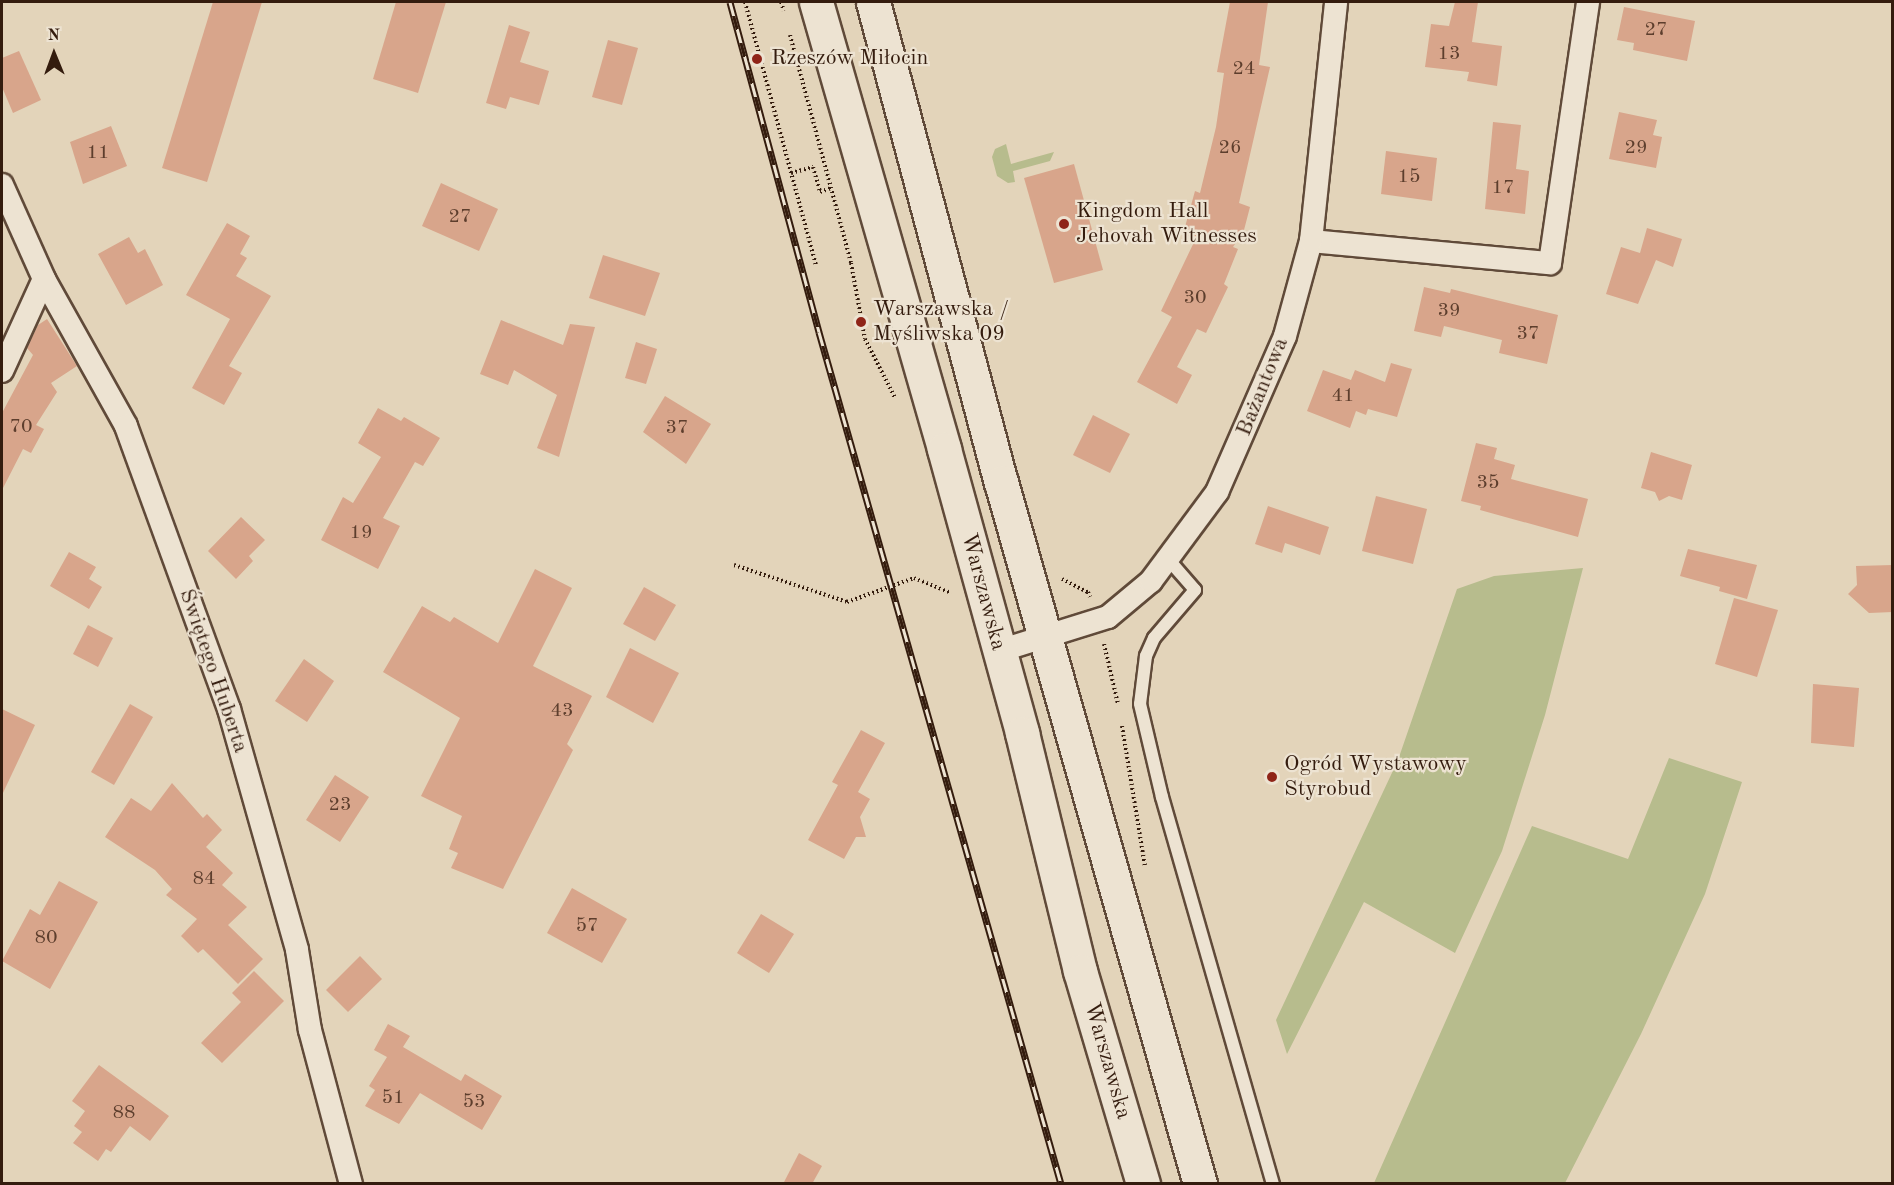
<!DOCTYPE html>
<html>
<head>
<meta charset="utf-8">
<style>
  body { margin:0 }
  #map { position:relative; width:1894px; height:1185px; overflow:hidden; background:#e3d4ba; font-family:"Old Standard TT",serif }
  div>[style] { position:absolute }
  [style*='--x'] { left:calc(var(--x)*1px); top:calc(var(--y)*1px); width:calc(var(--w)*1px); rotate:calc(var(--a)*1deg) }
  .green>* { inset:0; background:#b7bc8d }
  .building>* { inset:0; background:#d8a58b }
  .path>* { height:4px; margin-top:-2px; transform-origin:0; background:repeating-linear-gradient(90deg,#341c0e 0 1.5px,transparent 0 4.5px) }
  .roads { filter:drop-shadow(2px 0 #604a39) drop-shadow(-2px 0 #604a39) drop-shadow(0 2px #604a39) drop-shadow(0 -2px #604a39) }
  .lane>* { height:12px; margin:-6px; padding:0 6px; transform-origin:6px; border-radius:6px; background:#ede3d2 }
  .street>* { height:22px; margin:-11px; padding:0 11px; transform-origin:11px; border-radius:11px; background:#ede3d2 }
  .secondary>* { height:33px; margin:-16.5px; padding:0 16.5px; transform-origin:16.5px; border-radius:16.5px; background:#ede3d2 }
  .rail>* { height:7px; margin-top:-3.5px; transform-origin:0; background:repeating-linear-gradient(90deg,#ede3d2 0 14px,#341c0e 0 28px); box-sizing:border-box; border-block:2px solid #341c0e }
  .dots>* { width:16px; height:16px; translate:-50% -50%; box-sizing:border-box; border:3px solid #ede3d2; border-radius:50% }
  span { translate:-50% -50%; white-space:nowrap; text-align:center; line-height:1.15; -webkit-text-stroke:4.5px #ede3d2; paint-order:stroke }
  .number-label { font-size:20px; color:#5d3e2d }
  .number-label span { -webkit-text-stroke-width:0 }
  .poi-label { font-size:22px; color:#341c0e }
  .left { translate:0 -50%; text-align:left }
  .street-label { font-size:22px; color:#341c0e }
  .frame { position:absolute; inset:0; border:3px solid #341c0e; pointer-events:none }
  .north { position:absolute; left:24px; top:24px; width:60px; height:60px; -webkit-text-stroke:4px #ede3d2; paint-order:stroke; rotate:359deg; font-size:16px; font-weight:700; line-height:24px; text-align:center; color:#341c0e }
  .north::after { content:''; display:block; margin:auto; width:21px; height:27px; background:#341c0e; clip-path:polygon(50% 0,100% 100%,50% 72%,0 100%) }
</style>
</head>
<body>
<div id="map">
  <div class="green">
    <i style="clip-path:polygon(1006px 144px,1011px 164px,1054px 152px,1050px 161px,1013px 171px,1015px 182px,1008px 183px,997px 176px,992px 157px,995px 149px)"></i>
    <i style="clip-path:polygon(1583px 568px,1545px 715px,1502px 851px,1455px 953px,1364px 902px,1287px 1054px,1276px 1020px,1398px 760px,1457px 589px,1494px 576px)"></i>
    <i style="clip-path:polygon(1669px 758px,1742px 782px,1705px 894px,1641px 1034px,1565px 1183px,1374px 1183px,1532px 826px,1628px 859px)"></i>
  </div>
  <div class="building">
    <i style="clip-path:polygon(213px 2px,262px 2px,207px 182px,162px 168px)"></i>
    <i style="clip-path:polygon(396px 2px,446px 2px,418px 93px,373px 79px)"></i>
    <i style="clip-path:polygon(1230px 2px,1268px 2px,1259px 65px,1270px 67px,1239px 203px,1250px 207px,1244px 230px,1233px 247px,1238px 249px,1224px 284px,1228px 287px,1206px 333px,1197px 329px,1177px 367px,1192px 375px,1177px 404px,1137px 382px,1172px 317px,1161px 311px,1196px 238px,1183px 234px,1195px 191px,1200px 193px,1216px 127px,1224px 73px,1217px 72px)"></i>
    <i style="clip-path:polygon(1455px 2px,1478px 2px,1472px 42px,1502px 46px,1497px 86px,1467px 81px,1469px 72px,1425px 67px,1431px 24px,1449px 26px)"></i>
    <i style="clip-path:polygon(1624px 7px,1695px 21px,1687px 61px,1633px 50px,1634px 43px,1617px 40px)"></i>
    <i style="clip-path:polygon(509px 25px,530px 32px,520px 62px,549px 71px,539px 105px,510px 97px,506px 109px,486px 103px)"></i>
    <i style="clip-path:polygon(608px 40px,638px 48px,622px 105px,592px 97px)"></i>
    <i style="clip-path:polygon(19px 51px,41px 100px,13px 113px,2px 87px,2px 58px)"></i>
    <i style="clip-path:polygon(1619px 112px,1657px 120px,1653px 135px,1662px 137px,1656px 168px,1609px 159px)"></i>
    <i style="clip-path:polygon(1493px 122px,1521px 125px,1516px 169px,1529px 171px,1525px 214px,1485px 209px)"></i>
    <i style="clip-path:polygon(111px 126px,127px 166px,83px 184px,70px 142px)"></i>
    <i style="clip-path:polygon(1386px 151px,1437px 158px,1432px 201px,1381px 194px)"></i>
    <i style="clip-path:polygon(1074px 164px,1103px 270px,1054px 283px,1024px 178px)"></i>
    <i style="clip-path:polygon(441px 183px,498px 209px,479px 251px,422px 226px)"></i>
    <i style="clip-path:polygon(227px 223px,250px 236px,240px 254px,247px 258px,236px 276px,271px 296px,229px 366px,242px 373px,224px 405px,192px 388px,230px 319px,186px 295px)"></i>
    <i style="clip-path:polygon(1647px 228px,1682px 239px,1673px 267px,1656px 260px,1638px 304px,1606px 294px,1621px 247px,1640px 253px)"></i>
    <i style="clip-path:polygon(129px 237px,138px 253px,145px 249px,163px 285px,126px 305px,98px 254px)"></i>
    <i style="clip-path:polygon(603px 255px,660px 273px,645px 316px,589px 298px)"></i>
    <i style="clip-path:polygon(1424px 287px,1450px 293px,1451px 289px,1558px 315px,1547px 364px,1499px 353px,1502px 340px,1444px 326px,1441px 337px,1414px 331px)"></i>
    <i style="clip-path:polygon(47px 319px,77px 366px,51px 383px,57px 392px,36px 425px,44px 429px,31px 453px,23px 449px,2px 490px,2px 413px,33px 355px,27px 348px,38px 325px)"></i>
    <i style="clip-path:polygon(501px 320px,563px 345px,570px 324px,595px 327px,559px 457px,537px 448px,557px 395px,514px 370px,508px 385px,480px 374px)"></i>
    <i style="clip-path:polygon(636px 342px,657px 349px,646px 384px,625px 378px)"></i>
    <i style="clip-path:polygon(1391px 363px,1412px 369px,1397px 417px,1368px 409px,1366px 415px,1356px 411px,1350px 428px,1307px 411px,1323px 370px,1351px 380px,1355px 370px,1385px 382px)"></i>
    <i style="clip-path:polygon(665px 396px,711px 424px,686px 464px,643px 432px)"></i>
    <i style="clip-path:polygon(378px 408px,401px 421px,404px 417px,440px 438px,423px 466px,415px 462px,383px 518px,400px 526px,378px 569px,321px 540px,343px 497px,353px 503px,381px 457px,358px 443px)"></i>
    <i style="clip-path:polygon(1093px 415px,1130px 434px,1110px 473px,1073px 455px)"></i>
    <i style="clip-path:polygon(1476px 443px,1497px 448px,1494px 459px,1515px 465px,1511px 479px,1588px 499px,1578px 537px,1480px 510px,1481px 506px,1461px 501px)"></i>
    <i style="clip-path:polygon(1651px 452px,1692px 465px,1682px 500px,1669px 496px,1659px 501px,1655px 492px,1641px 488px)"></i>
    <i style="clip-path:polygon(1376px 496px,1427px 509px,1413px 564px,1362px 551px)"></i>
    <i style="clip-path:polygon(1268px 506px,1329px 527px,1320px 555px,1285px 543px,1282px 553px,1255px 544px)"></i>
    <i style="clip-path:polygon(241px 517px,265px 540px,249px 556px,253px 561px,236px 579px,208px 551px)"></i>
    <i style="clip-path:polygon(1688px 549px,1757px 565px,1747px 599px,1719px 591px,1720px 587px,1680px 576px)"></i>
    <i style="clip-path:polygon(69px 552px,96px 567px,89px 579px,102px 587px,89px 609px,50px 586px)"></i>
    <i style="clip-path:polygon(1893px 565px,1893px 612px,1869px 613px,1848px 594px,1857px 585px,1856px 566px)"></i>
    <i style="clip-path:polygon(535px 569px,572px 588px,533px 666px,592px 696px,567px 744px,573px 750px,503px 889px,451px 868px,458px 853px,449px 849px,462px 816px,421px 796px,460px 718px,383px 672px,422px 606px,450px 622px,454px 617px,498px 643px)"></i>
    <i style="clip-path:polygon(644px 587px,676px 605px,655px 641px,623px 624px)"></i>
    <i style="clip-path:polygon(1734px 598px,1778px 610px,1757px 677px,1715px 664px)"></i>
    <i style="clip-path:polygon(88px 625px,113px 638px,98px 667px,73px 654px)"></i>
    <i style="clip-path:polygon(630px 648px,679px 673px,653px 723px,606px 697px)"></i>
    <i style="clip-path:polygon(304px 659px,334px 681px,307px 722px,275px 701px)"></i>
    <i style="clip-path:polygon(1813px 684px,1859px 688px,1854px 747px,1811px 743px)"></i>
    <i style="clip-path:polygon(130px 704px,153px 717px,114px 785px,91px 772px)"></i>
    <i style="clip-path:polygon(2px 709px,35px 725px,2px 795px)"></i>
    <i style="clip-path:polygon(861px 730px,885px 743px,858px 792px,870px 799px,860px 817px,866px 837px,856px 837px,844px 859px,808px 840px,838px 785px,832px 782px)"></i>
    <i style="clip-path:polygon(335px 775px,369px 797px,340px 842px,306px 820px)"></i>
    <i style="clip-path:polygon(172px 783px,203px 818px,207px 814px,222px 830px,206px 847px,233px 873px,222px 885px,247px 907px,228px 925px,263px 959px,238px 984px,203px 949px,198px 953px,181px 936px,197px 919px,166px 895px,172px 889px,155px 870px,105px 837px,131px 798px,151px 811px)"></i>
    <i style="clip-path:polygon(59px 881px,98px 902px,50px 989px,2px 961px,30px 909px,40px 915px)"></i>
    <i style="clip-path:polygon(572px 888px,627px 919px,602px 963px,547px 933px)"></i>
    <i style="clip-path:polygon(761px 914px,794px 934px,769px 973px,737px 953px)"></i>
    <i style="clip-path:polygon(360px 956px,382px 979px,348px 1012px,326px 990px)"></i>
    <i style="clip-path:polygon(254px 971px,284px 1001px,222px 1063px,201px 1043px,241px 1002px,232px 993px)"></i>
    <i style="clip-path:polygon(388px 1024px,410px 1036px,403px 1047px,461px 1081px,465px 1074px,502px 1096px,482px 1130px,420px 1093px,399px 1124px,365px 1106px,375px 1090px,369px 1086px,387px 1057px,374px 1050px)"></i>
    <i style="clip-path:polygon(99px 1065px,169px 1116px,150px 1141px,130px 1126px,111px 1152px,106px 1149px,98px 1161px,73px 1143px,82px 1132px,74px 1126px,85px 1111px,72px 1101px)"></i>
    <i style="clip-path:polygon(799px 1153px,822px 1166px,812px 1184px,783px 1184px)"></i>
  </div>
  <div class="path">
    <i style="--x:745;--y:2;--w:272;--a:74.9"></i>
    <i style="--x:781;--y:2;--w:9;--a:72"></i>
    <i style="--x:790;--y:35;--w:236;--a:75"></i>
    <i style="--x:851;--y:263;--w:77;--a:79.6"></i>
    <i style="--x:865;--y:339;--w:66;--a:63"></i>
    <i style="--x:791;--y:173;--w:23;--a:-15"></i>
    <i style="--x:813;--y:167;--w:26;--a:74"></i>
    <i style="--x:820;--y:192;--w:12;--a:-20"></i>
    <i style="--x:734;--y:565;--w:119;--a:18.1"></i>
    <i style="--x:847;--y:602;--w:71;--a:-19.7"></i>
    <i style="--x:914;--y:578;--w:40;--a:22"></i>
    <i style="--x:1062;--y:579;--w:29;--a:27"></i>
    <i style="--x:1088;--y:592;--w:5;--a:68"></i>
    <i style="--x:1104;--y:644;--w:62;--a:76.9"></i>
    <i style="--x:1122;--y:726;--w:143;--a:80.7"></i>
  </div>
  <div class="roads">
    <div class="lane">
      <i style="--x:1168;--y:559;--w:41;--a:48.9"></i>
      <i style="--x:1195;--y:590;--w:63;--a:130.5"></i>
      <i style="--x:1154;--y:638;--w:20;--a:114"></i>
      <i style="--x:1146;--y:656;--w:48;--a:97.1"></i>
      <i style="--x:1140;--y:704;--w:96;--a:76.7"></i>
      <i style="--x:1162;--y:797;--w:403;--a:74"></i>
    </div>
    <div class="street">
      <i style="--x:2;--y:185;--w:103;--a:65.9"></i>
      <i style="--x:44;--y:279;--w:168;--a:60.8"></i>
      <i style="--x:126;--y:426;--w:301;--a:70"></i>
      <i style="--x:229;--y:709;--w:250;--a:74.2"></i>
      <i style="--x:297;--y:950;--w:81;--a:80.8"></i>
      <i style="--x:310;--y:1030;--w:159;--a:75.1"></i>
      <i style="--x:1311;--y:241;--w:240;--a:5.3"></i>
      <i style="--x:1550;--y:263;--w:264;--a:-81.7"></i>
      <i style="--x:2;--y:371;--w:101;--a:-65.5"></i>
      <i style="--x:999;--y:651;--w:114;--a:-17.3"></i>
      <i style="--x:1108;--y:617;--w:56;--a:-39.9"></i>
      <i style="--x:1151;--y:581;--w:111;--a:-53.4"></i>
      <i style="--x:1217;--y:492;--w:170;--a:-66.4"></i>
      <i style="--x:1285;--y:336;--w:98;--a:-74.7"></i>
      <i style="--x:1311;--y:241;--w:240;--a:-84"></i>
    </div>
    <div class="secondary">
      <i style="--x:816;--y:2;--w:465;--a:74"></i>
      <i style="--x:944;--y:449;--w:295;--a:74.6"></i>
      <i style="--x:1022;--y:733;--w:245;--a:76.3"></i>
      <i style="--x:1080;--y:971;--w:222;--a:73.5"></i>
      <i style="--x:873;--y:2;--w:497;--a:75.1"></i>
      <i style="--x:1001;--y:482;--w:730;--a:74.17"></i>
    </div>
  </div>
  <div class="rail">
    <i style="--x:730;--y:2;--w:342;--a:74.9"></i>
    <i style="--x:819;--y:332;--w:886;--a:74.14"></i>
  </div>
  <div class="dots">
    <i style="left:757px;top:59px;background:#8f2418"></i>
    <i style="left:1064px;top:224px;background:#8f2418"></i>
    <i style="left:861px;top:322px;background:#8f2418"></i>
    <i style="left:1272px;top:777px;background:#8f2418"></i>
  </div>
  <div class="number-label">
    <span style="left:1656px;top:30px">27</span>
    <span style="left:1449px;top:54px">13</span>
    <span style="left:1244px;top:69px">24</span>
    <span style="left:1230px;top:148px">26</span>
    <span style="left:1636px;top:148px">29</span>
    <span style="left:98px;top:153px">11</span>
    <span style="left:1409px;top:177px">15</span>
    <span style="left:1503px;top:188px">17</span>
    <span style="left:460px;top:217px">27</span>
    <span style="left:1195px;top:298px">30</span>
    <span style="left:1449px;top:311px">39</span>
    <span style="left:1528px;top:334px">37</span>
    <span style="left:1343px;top:396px">41</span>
    <span style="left:21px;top:427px">70</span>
    <span style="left:677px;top:428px">37</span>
    <span style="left:1488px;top:483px">35</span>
    <span style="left:361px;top:533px">19</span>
    <span style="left:562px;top:711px">43</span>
    <span style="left:340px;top:805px">23</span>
    <span style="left:204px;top:879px">84</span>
    <span style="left:587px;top:926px">57</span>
    <span style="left:46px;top:938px">80</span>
    <span style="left:393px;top:1098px">51</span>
    <span style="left:474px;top:1102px">53</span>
    <span style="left:124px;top:1113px">88</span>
  </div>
  <div class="poi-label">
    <span class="left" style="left:771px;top:59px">Rzeszów Miłocin</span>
    <span class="left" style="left:1076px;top:224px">Kingdom Hall<br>Jehovah Witnesses</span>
    <span class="left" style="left:873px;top:322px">Warszawska /<br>Myśliwska 09</span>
    <span class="left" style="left:1284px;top:777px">Ogród Wystawowy<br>Styrobud</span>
  </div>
  <div class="street-label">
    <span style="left:1263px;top:387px;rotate:-68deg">Bażantowa</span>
    <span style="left:983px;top:592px;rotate:75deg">Warszawska</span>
    <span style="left:213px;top:671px;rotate:71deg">Świętego Huberta</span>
    <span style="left:1107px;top:1061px;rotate:74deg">Warszawska</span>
  </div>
  <div class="frame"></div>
  <div class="north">N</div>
</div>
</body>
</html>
